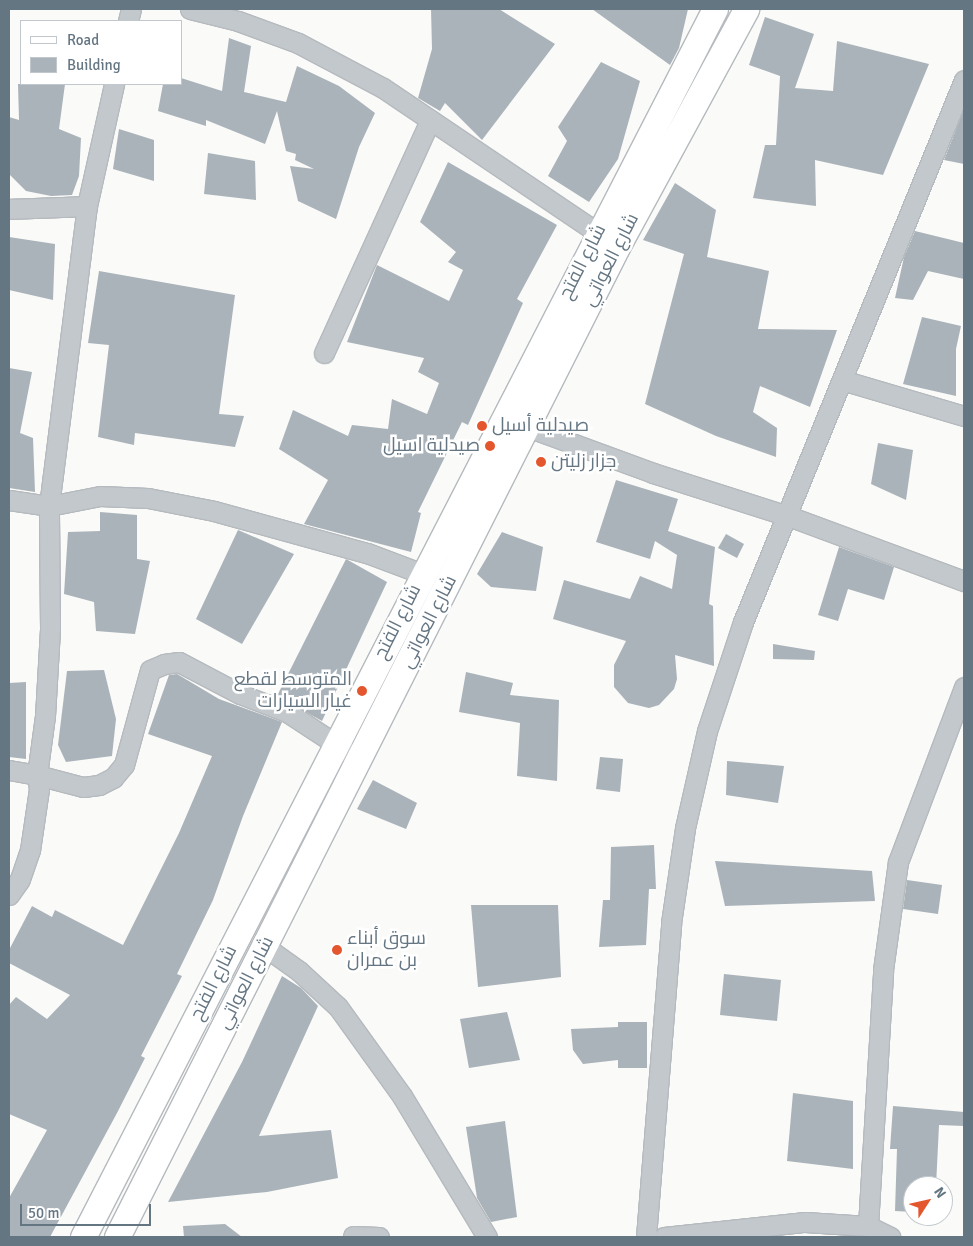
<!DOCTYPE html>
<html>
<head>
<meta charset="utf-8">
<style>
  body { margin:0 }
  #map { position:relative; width:973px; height:1246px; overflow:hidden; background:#fafaf8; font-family:Signika,Cairo,sans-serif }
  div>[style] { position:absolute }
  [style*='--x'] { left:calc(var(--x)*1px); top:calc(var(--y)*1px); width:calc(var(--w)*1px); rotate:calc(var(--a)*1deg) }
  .building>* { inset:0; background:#aab3b9 }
  .roads { filter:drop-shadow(1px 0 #b5babe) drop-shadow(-1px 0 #b5babe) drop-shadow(0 1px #b5babe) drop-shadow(0 -1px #b5babe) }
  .minor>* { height:19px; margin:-9.5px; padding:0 9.5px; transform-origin:9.5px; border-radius:9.5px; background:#c3c8cc }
  .major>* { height:25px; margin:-12.5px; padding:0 12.5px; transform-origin:12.5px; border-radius:12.5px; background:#fff }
  .dots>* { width:14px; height:14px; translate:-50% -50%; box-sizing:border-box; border:2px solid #fff; border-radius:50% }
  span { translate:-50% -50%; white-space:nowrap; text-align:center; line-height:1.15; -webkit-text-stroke:5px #fff; paint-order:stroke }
  .street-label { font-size:19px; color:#657683 }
  .poi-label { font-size:19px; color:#657683 }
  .left { translate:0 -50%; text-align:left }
  .right { translate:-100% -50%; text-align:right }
  .frame { position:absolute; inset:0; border:10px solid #657683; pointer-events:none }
  .legend { position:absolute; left:20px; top:20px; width:162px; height:65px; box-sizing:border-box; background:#fff; border:1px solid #c1c8cd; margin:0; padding:6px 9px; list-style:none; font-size:15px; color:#657683 }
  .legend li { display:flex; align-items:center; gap:10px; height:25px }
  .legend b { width:25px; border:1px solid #c1c8cd }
  .north { position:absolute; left:903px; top:1176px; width:50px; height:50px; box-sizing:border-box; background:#fff; border:1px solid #c1c8cd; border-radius:50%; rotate:55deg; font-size:14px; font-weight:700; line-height:20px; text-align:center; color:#657683 }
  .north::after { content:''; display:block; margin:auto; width:18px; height:22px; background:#e4572e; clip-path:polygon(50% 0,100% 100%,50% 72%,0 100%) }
  .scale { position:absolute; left:20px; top:1204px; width:131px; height:22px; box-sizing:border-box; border:2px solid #657683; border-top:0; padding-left:6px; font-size:15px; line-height:18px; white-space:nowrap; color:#657683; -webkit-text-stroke:4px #fff; paint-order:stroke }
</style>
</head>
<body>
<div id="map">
  <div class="building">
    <i style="clip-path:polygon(431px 9px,499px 9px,555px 44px,482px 140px,445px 103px,440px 111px,418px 98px,432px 49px)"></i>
    <i style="clip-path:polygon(592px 9px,688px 9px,679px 48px,670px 65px)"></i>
    <i style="clip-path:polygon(765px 17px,814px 34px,795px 88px,833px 91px,837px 41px,929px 64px,883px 175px,815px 160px,816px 206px,753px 198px,765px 145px,776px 145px,780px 76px,749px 65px)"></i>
    <i style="clip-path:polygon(229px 38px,251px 46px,244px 92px,286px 102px,297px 66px,339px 86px,375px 113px,359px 147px,336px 219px,298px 201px,290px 166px,314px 169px,295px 160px,296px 154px,286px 151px,277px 111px,265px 144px,206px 120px,206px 126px,158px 111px,163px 84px,181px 84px,181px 78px,222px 91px)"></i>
    <i style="clip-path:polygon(601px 62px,640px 81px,618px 159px,589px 202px,548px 176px,567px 141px,558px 127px)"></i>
    <i style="clip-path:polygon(18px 84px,65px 84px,59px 129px,81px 138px,79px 176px,72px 195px,51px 196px,26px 191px,9px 174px,9px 117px,19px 120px)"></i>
    <i style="clip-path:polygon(964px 109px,964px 164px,944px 160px)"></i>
    <i style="clip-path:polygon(119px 129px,154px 140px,154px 181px,113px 169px)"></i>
    <i style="clip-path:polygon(208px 153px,255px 161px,256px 200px,204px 194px)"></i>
    <i style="clip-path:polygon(448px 162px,557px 225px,517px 299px,523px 303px,468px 425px,462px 422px,418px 512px,421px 513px,411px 552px,304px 524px,328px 480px,279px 449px,293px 410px,348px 436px,352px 425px,388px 429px,392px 399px,427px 414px,439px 383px,418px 372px,424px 358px,347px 342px,377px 265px,449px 301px,463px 270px,448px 262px,456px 252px,420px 222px)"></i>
    <i style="clip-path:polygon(675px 183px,716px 210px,707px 257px,769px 271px,758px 329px,837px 330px,810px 407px,760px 386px,753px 412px,777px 428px,776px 457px,716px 436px,645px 404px,684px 254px,643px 240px)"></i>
    <i style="clip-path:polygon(915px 231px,964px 243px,964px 279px,928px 271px,913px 300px,895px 298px,904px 257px)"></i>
    <i style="clip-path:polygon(9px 237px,55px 244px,53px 300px,9px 290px)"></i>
    <i style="clip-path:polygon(99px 271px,235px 295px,219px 414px,244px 416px,235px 447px,135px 433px,134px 445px,98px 437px,109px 345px,88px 343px)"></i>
    <i style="clip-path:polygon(922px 317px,961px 326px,956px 349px,956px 396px,903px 384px)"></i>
    <i style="clip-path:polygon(9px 368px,32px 372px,20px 433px,33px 438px,35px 492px,9px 488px)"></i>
    <i style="clip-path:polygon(878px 443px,913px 450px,906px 500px,871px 484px)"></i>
    <i style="clip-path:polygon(616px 480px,678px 499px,668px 531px,715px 547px,709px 604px,713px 606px,714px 666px,675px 655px,677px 679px,674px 689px,659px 705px,649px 708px,628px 703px,614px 687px,614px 665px,626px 641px,553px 619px,564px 580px,630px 599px,640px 576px,672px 589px,677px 555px,655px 541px,650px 559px,596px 542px)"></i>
    <i style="clip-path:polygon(100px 512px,137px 515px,137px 559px,150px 561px,135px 634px,96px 631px,94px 602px,64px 594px,68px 532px,100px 531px)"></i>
    <i style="clip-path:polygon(238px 530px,294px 554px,242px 644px,196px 619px)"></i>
    <i style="clip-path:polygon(502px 532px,543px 547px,536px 591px,491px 587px,477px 574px)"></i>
    <i style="clip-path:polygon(726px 534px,744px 544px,737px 558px,718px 548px)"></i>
    <i style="clip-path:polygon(839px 547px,894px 567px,884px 600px,848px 589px,838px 621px,818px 615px)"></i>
    <i style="clip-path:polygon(346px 559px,387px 582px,322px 721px,277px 696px)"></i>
    <i style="clip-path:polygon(773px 644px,815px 651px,814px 660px,773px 659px)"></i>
    <i style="clip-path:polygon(104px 670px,116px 719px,112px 756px,66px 762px,58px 745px,67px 671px)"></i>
    <i style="clip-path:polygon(466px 672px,513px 683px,510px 695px,559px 700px,557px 781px,517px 776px,520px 723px,459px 712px)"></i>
    <i style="clip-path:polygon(177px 674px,219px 699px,282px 722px,243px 816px,213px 900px,177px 974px,182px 976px,141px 1056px,145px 1058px,117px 1113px,50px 1237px,9px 1237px,9px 1198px,47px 1130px,9px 1114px,9px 1005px,16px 997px,47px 1019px,70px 995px,9px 963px,9px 950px,32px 906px,52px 917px,55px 910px,123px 945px,179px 833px,212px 756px,148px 734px,169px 675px)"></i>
    <i style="clip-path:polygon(26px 682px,26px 759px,9px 757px,9px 683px)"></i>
    <i style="clip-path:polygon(600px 757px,623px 759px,620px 792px,596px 789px)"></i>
    <i style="clip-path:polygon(727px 761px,784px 766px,778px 803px,726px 795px)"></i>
    <i style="clip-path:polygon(373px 780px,417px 803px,406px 829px,357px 809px)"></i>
    <i style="clip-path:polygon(654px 845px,656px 889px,649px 889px,646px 945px,599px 947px,603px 900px,610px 900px,611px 847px)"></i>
    <i style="clip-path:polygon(715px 861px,872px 871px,875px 901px,725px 906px)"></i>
    <i style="clip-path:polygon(907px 880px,942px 885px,938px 914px,903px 909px)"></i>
    <i style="clip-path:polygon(471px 905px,558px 905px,561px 977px,478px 987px)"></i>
    <i style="clip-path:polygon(724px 974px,781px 980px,777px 1021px,720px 1015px)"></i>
    <i style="clip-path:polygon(282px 976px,301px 988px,318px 1006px,259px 1136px,331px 1130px,338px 1178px,267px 1192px,168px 1202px,242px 1062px)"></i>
    <i style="clip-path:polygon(507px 1012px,520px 1060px,469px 1068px,460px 1019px)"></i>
    <i style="clip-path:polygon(618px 1022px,647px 1022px,647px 1068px,618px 1068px,618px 1060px,583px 1064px,573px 1050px,571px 1029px,618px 1027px)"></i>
    <i style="clip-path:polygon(793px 1093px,853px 1101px,853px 1169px,787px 1161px)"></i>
    <i style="clip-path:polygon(893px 1106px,964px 1112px,964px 1126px,939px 1125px,936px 1186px,913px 1186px,913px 1212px,895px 1211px,897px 1149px,890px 1149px)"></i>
    <i style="clip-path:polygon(505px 1121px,517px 1217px,491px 1222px,477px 1198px,466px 1127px)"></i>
    <i style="clip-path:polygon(225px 1224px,242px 1237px,184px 1237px,183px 1226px)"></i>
  </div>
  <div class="roads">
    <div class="minor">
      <i style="--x:190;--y:9;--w:49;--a:14"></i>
      <i style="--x:238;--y:21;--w:64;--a:20.1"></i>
      <i style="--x:298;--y:43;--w:96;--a:27.9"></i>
      <i style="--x:383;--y:88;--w:259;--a:34"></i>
      <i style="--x:128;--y:21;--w:12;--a:-76"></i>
      <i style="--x:9;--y:209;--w:78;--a:-2.2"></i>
      <i style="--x:324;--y:353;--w:256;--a:-65.5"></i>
      <i style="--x:842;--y:380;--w:127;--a:16.4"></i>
      <i style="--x:514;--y:422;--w:148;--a:20.1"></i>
      <i style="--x:653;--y:473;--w:142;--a:17.7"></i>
      <i style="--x:788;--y:516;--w:188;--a:20.3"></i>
      <i style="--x:9;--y:500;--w:40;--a:8.5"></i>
      <i style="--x:49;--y:506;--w:52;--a:-11.1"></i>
      <i style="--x:100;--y:496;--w:48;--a:2.4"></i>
      <i style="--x:148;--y:498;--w:67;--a:11.1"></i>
      <i style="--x:214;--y:511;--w:159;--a:15.4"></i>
      <i style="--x:367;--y:553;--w:60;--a:20.6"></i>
      <i style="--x:9;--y:770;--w:28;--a:10"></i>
      <i style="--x:37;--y:775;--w:60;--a:-82.3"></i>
      <i style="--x:45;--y:716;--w:88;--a:-86.7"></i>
      <i style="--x:50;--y:628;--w:122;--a:-90.5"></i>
      <i style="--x:49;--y:506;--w:302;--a:-82.8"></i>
      <i style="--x:87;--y:206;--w:125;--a:-77.5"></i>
      <i style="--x:9;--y:895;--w:19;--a:-55"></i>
      <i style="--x:20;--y:879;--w:31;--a:-71"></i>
      <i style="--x:30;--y:850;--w:62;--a:-81.6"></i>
      <i style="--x:39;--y:789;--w:14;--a:-98"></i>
      <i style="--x:37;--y:775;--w:48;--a:14.6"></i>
      <i style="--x:83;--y:787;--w:16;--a:-7"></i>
      <i style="--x:99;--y:785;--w:16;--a:-27"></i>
      <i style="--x:113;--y:778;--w:17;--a:-50"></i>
      <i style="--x:124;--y:765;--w:98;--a:-74.7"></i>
      <i style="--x:150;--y:670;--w:15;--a:-23"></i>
      <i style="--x:164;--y:664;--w:15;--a:-8"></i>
      <i style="--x:179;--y:662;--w:69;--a:27.7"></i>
      <i style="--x:240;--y:694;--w:50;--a:21"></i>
      <i style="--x:287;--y:712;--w:73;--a:33.3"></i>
      <i style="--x:264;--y:946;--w:43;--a:35.5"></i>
      <i style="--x:299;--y:971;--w:53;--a:42.7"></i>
      <i style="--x:338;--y:1007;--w:110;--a:54.3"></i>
      <i style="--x:402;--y:1096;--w:165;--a:58.9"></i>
      <i style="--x:868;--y:1226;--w:256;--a:-86.6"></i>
      <i style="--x:883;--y:970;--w:109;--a:-82.1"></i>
      <i style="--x:898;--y:862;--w:187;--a:-69.3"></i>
      <i style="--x:353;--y:1236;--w:26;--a:2"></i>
      <i style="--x:646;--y:1237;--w:315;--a:-85.4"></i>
      <i style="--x:671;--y:923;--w:96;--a:-81.6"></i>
      <i style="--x:685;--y:828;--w:99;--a:-77.2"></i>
      <i style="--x:707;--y:731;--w:115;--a:-71.7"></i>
      <i style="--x:743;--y:622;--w:585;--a:-67.82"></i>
      <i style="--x:664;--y:1237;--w:142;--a:-6.1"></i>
      <i style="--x:805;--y:1222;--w:63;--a:3.6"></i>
      <i style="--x:868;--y:1226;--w:25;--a:26"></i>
    </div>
    <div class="major">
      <i style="--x:83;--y:1237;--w:1381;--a:-62.77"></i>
      <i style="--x:117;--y:1237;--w:1109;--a:-63.2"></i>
      <i style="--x:617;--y:247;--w:271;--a:-61.5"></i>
    </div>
  </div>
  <div class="dots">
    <i style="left:482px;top:426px;background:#e4572e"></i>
    <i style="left:490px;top:446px;background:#e4572e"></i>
    <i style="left:541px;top:462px;background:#e4572e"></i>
    <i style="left:362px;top:691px;background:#e4572e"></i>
    <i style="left:337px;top:950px;background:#e4572e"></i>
  </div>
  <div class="street-label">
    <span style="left:611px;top:260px;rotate:-63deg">شارع العواتي</span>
    <span style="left:583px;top:262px;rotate:-63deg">شارع الفتح</span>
    <span style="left:398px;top:622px;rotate:-63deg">شارع الفتح</span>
    <span style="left:429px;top:622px;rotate:-63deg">شارع العواتي</span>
    <span style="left:214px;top:983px;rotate:-63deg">شارع الفتح</span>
    <span style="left:246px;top:983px;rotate:-63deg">شارع العواتي</span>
  </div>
  <div class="poi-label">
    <span class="left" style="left:492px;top:426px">صيدلية أسيل</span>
    <span class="right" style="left:480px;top:446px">صيدلية اسيل</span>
    <span class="left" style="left:551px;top:462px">جزار زليتن</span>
    <span class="right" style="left:352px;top:691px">المتوسط لقطع<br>غيار السيارات</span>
    <span class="left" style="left:347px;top:950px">سوق أبناء<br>بن عمران</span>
  </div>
  <div class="frame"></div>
  <ul class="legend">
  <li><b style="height:6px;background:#fff"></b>Road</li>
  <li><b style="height:14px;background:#aab3b9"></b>Building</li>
  </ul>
  <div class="north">N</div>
  <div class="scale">50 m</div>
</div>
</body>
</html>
